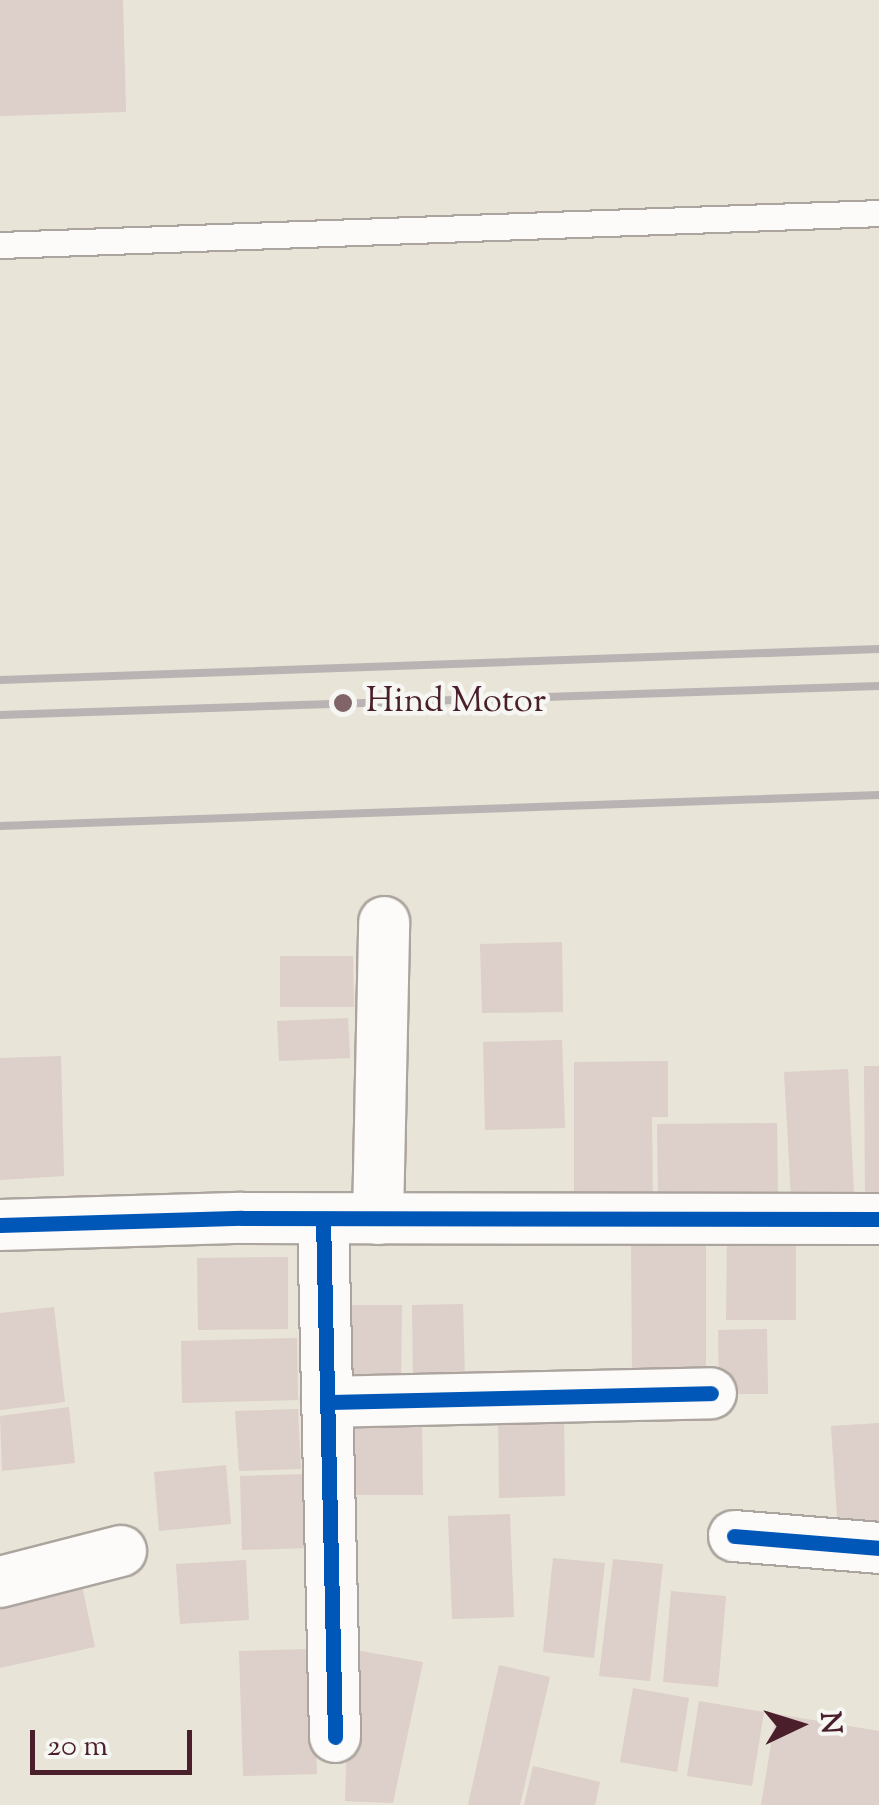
<!DOCTYPE html>
<html>
<head>
<meta charset="utf-8">
<style>
  body { margin:0 }
  #map { position:relative; width:879px; height:1805px; overflow:hidden; background:#e8e4d7; font-family:"Sorts Mill Goudy",serif }
  div>[style] { position:absolute }
  [style*='--x'] { left:calc(var(--x)*1px); top:calc(var(--y)*1px); width:calc(var(--w)*1px); rotate:calc(var(--a)*1deg) }
  .building>* { inset:0; background:#ddcfc9 }
  .roads { filter:drop-shadow(2px 0 #aca49e) drop-shadow(-2px 0 #aca49e) drop-shadow(0 2px #aca49e) drop-shadow(0 -2px #aca49e) }
  .service>* { height:25px; margin:-12.5px; padding:0 12.5px; transform-origin:12.5px; border-radius:12.5px; background:#fcfbf9 }
  .minor>* { height:50px; margin:-25px; padding:0 25px; transform-origin:25px; border-radius:25px; background:#fcfbf9 }
  .rail>* { height:8px; margin:-4px; padding:0 4px; transform-origin:4px; border-radius:4px; background:#b9b4b3 }
  .cycleway>* { height:15px; margin:-7.5px; padding:0 7.5px; transform-origin:7.5px; border-radius:7.5px; background:#0057b8 }
  .dots>* { width:28px; height:28px; translate:-50% -50%; box-sizing:border-box; border:5px solid #f6f6f2; border-radius:50% }
  span { translate:-50% -50%; white-space:nowrap; text-align:center; line-height:1.15; -webkit-text-stroke:9px #f6f6f2; paint-order:stroke }
  .poi-label { font-size:35px; color:#4a1f2b }
  .left { translate:0 -50%; text-align:left }
  .north { position:absolute; left:749px; top:1675px; width:100px; height:100px; -webkit-text-stroke:8px #f6f6f2; paint-order:stroke; rotate:86deg; font-size:28px; font-weight:700; line-height:40px; text-align:center; color:#4a1f2b }
  .north::after { content:''; display:block; margin:auto; width:35px; height:45px; background:#4a1f2b; clip-path:polygon(50% 0,100% 100%,50% 72%,0 100%) }
  .scale { position:absolute; left:30px; top:1730px; width:162px; height:45px; box-sizing:border-box; border:5px solid #4a1f2b; border-top:0; padding-left:12px; font-size:30px; line-height:35px; white-space:nowrap; color:#4a1f2b; -webkit-text-stroke:8px #f6f6f2; paint-order:stroke }
</style>
</head>
<body>
<div id="map">
  <div class="building">
    <i style="clip-path:polygon(0 0,123px 0,126px 112px,0 116px)"></i>
    <i style="clip-path:polygon(562px 942px,563px 1012px,482px 1013px,480px 944px)"></i>
    <i style="clip-path:polygon(280px 956px,353px 956px,354px 1007px,280px 1007px)"></i>
    <i style="clip-path:polygon(348px 1018px,350px 1058px,279px 1061px,277px 1021px)"></i>
    <i style="clip-path:polygon(562px 1040px,565px 1128px,485px 1130px,483px 1042px)"></i>
    <i style="clip-path:polygon(61px 1056px,64px 1176px,0 1180px,0 1058px)"></i>
    <i style="clip-path:polygon(668px 1061px,668px 1117px,652px 1117px,653px 1202px,574px 1203px,574px 1062px)"></i>
    <i style="clip-path:polygon(864px 1066px,879px 1066px,879px 1195px,865px 1195px)"></i>
    <i style="clip-path:polygon(848px 1069px,854px 1194px,791px 1198px,784px 1072px)"></i>
    <i style="clip-path:polygon(777px 1123px,778px 1193px,658px 1194px,657px 1124px)"></i>
    <i style="clip-path:polygon(727px 1238px,796px 1239px,796px 1320px,726px 1320px)"></i>
    <i style="clip-path:polygon(631px 1239px,706px 1239px,706px 1370px,632px 1371px)"></i>
    <i style="clip-path:polygon(288px 1257px,288px 1329px,198px 1330px,197px 1258px)"></i>
    <i style="clip-path:polygon(463px 1304px,465px 1380px,413px 1381px,412px 1305px)"></i>
    <i style="clip-path:polygon(338px 1305px,402px 1305px,401px 1381px,338px 1382px)"></i>
    <i style="clip-path:polygon(54px 1307px,65px 1402px,0 1410px,0 1313px)"></i>
    <i style="clip-path:polygon(767px 1329px,768px 1394px,719px 1394px,718px 1330px)"></i>
    <i style="clip-path:polygon(297px 1338px,298px 1400px,182px 1403px,181px 1341px)"></i>
    <i style="clip-path:polygon(69px 1407px,75px 1463px,2px 1471px,0 1416px)"></i>
    <i style="clip-path:polygon(298px 1409px,301px 1469px,239px 1471px,235px 1411px)"></i>
    <i style="clip-path:polygon(564px 1412px,565px 1496px,499px 1498px,498px 1413px)"></i>
    <i style="clip-path:polygon(422px 1416px,423px 1495px,339px 1495px,338px 1417px)"></i>
    <i style="clip-path:polygon(879px 1423px,879px 1529px,838px 1532px,831px 1426px)"></i>
    <i style="clip-path:polygon(226px 1465px,231px 1524px,159px 1531px,154px 1472px)"></i>
    <i style="clip-path:polygon(305px 1474px,308px 1548px,242px 1550px,240px 1476px)"></i>
    <i style="clip-path:polygon(510px 1514px,514px 1617px,452px 1619px,448px 1516px)"></i>
    <i style="clip-path:polygon(553px 1558px,605px 1563px,594px 1658px,543px 1652px)"></i>
    <i style="clip-path:polygon(613px 1559px,663px 1564px,650px 1681px,599px 1676px)"></i>
    <i style="clip-path:polygon(246px 1560px,249px 1620px,180px 1624px,176px 1564px)"></i>
    <i style="clip-path:polygon(80px 1576px,95px 1647px,0 1668px,0 1593px)"></i>
    <i style="clip-path:polygon(671px 1591px,726px 1596px,718px 1687px,663px 1682px)"></i>
    <i style="clip-path:polygon(312px 1649px,317px 1774px,243px 1776px,239px 1651px)"></i>
    <i style="clip-path:polygon(350px 1649px,423px 1662px,393px 1803px,345px 1801px)"></i>
    <i style="clip-path:polygon(499px 1665px,550px 1677px,520px 1805px,468px 1805px)"></i>
    <i style="clip-path:polygon(633px 1688px,689px 1698px,677px 1772px,620px 1762px)"></i>
    <i style="clip-path:polygon(699px 1701px,764px 1712px,752px 1786px,687px 1776px)"></i>
    <i style="clip-path:polygon(776px 1714px,879px 1731px,879px 1805px,761px 1805px)"></i>
    <i style="clip-path:polygon(533px 1766px,600px 1782px,595px 1805px,524px 1805px)"></i>
  </div>
  <div class="roads">
    <div class="service">
      <i style="--x:0;--y:245;--w:880;--a:-2.08"></i>
    </div>
    <div class="minor">
      <i style="--x:323;--y:1219;--w:518;--a:88.67"></i>
      <i style="--x:378;--y:1219;--w:297;--a:-88.8"></i>
      <i style="--x:0;--y:1225;--w:242;--a:-1.7"></i>
      <i style="--x:242;--y:1218;--w:637;--a:0.09"></i>
      <i style="--x:327;--y:1402;--w:384;--a:-1.3"></i>
      <i style="--x:734;--y:1536;--w:145;--a:4.7"></i>
      <i style="--x:0;--y:1582;--w:125;--a:-14.4"></i>
    </div>
  </div>
  <div class="rail">
    <i style="--x:0;--y:680;--w:880;--a:-2.02"></i>
    <i style="--x:0;--y:715;--w:879;--a:-1.89"></i>
    <i style="--x:0;--y:826;--w:880;--a:-2.02"></i>
  </div>
  <div class="cycleway">
    <i style="--x:323;--y:1219;--w:518;--a:88.67"></i>
    <i style="--x:0;--y:1225;--w:242;--a:-1.7"></i>
    <i style="--x:242;--y:1218;--w:637;--a:0.09"></i>
    <i style="--x:327;--y:1402;--w:384;--a:-1.3"></i>
    <i style="--x:734;--y:1536;--w:145;--a:4.7"></i>
  </div>
  <div class="dots">
    <i style="left:343px;top:703px;background:#816467"></i>
  </div>
  <div class="poi-label">
    <span class="left" style="left:366px;top:703px">Hind Motor</span>
  </div>
  <div class="north">N</div>
  <div class="scale">20 m</div>
</div>
</body>
</html>
